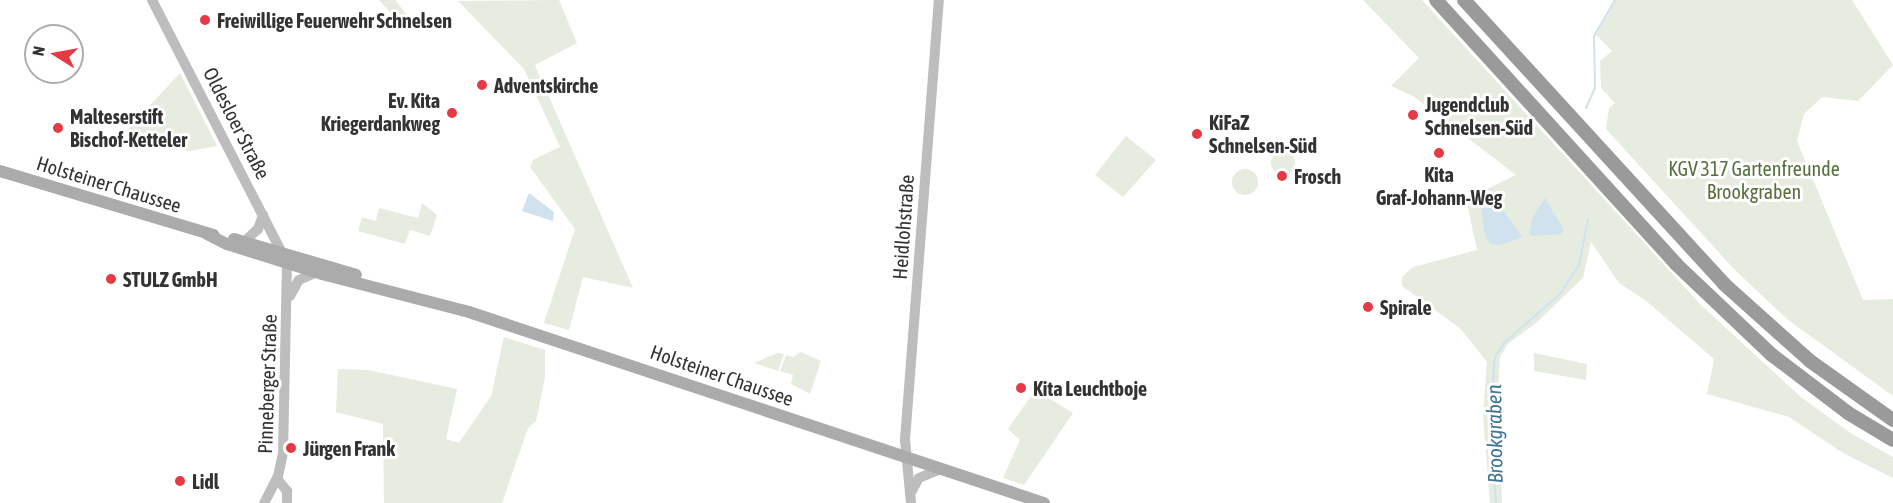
<!DOCTYPE html>
<html>
<head>
<meta charset="utf-8">
<style>
  body { margin:0 }
  #map { position:relative; width:1893px; height:503px; overflow:hidden; background:#fff; font-family:"Asap Condensed",sans-serif }
  div>[style] { position:absolute }
  [style*='--x'] { left:calc(var(--x)*1px); top:calc(var(--y)*1px); width:calc(var(--w)*1px); rotate:calc(var(--a)*1deg) }
  .green>* { inset:0; background:#e6ecdf }
  .round { border-radius:50% }
  .water>* { inset:0; background:#cfe2ee }
  .stream>* { height:2px; margin:-1px; padding:0 1px; transform-origin:1px; border-radius:1px; background:#cfe2ee }
  .secondary>* { height:10px; margin:-5px; padding:0 5px; transform-origin:5px; border-radius:5px; background:#bdbdbd }
  .primary>* { height:12px; margin:-6px; padding:0 6px; transform-origin:6px; border-radius:6px; background:#ababab }
  .highway>* { height:14px; margin:-7px; padding:0 7px; transform-origin:7px; border-radius:7px; background:#9a9a9a }
  .dots>* { width:16px; height:16px; translate:-50% -50%; box-sizing:border-box; border:3px solid #fff; border-radius:50% }
  span { translate:-50% -50%; white-space:nowrap; text-align:center; line-height:1.15; -webkit-text-stroke:6px #fff; paint-order:stroke }
  .poi-label { font-size:20px; color:#333; font-weight:700 }
  .left { translate:0 -50%; text-align:left }
  .right { translate:-100% -50%; text-align:right }
  .street-label { font-size:20px; color:#333 }
  .park-label { font-size:20px; color:#56703f }
  .water-label { font-size:21px; color:#3f7597; font-style:italic }
  .north { position:absolute; left:24px; top:24px; width:60px; height:60px; box-sizing:border-box; background:#fff; border:2px solid #adadad; border-radius:50%; rotate:281deg; font-size:16px; font-weight:700; line-height:24px; text-align:center; color:#333 }
  .north::after { content:''; display:block; margin:auto; width:21px; height:27px; background:#e63946; clip-path:polygon(50% 0,100% 100%,50% 72%,0 100%) }
</style>
</head>
<body>
<div id="map">
  <div class="green">
    <i style="clip-path:polygon(379px 0,395px 0,412px 21px,404px 27px)"></i>
    <i style="clip-path:polygon(559px 0,577px 43px,535px 65px,633px 288px,583px 277px,569px 330px,544px 323px,575px 229px,530px 167px,533px 160px,560px 147px,524px 69px,458px 1px)"></i>
    <i style="clip-path:polygon(1363px 0,1422px 0,1702px 306px,1802px 398px,1852px 434px,1893px 457px,1893px 478px,1843px 453px,1789px 417px,1707px 394px,1714px 359px,1645px 300px,1619px 283px,1591px 242px,1583px 278px,1536px 323px,1508px 344px,1500px 357px,1498px 401px,1502px 503px,1490px 503px,1483px 416px,1487px 362px,1460px 328px,1402px 286px,1402px 277px,1413px 267px,1477px 250px,1466px 199px,1516px 175px,1413px 96px,1391px 86px,1419px 58px)"></i>
    <i style="clip-path:polygon(1616px 0,1852px 0,1893px 65px,1858px 101px,1822px 97px,1804px 114px,1797px 141px,1863px 300px,1893px 299px,1893px 396px,1787px 319px,1734px 269px,1606px 129px,1609px 108px,1615px 103px,1601px 88px,1600px 61px,1612px 51px,1596px 35px)"></i>
    <i style="clip-path:polygon(180px 73px,217px 146px,190px 151px,117px 141px)"></i>
    <i style="clip-path:polygon(1126px 136px,1156px 160px,1123px 197px,1095px 175px)"></i>
    <i class="round" style="left:1271px;top:151px;width:24px;height:24px"></i>
    <i class="round" style="left:1232px;top:169px;width:26px;height:26px"></i>
    <i style="clip-path:polygon(422px 203px,437px 215px,430px 236px,410px 230px,405px 244px,358px 231px,362px 217px,376px 221px,379px 208px,418px 218px)"></i>
    <i style="clip-path:polygon(504px 337px,545px 350px,545px 377px,536px 421px,528px 428px,502px 503px,384px 503px,383px 424px,336px 412px,338px 369px,368px 370px,457px 389px,446px 439px,459px 443px,491px 396px)"></i>
    <i style="clip-path:polygon(801px 352px,821px 361px,810px 394px,791px 384px,793px 375px,780px 371px,786px 355px,793px 357px)"></i>
    <i style="clip-path:polygon(777px 353px,784px 354px,778px 371px,754px 363px)"></i>
    <i style="clip-path:polygon(1534px 353px,1587px 364px,1586px 380px,1534px 371px)"></i>
    <i style="clip-path:polygon(1035px 390px,1073px 413px,1024px 485px,1003px 478px,1020px 440px,1008px 429px)"></i>
  </div>
  <div class="water">
    <i style="clip-path:polygon(529px 193px,554px 212px,553px 221px,522px 211px)"></i>
    <i style="clip-path:polygon(1489px 198px,1497px 201px,1522px 237px,1500px 245px,1490px 244px,1484px 231px,1481px 204px)"></i>
    <i style="clip-path:polygon(1545px 198px,1564px 230px,1561px 234px,1532px 236px,1529px 233px,1533px 217px)"></i>
  </div>
  <div class="stream">
    <i style="--x:1586;--y:108;--w:22;--a:-66"></i>
    <i style="--x:1595;--y:88;--w:52;--a:-91.1"></i>
    <i style="--x:1594;--y:36;--w:42;--a:-59.7"></i>
    <i style="--x:1496;--y:503;--w:84;--a:-94.1"></i>
    <i style="--x:1490;--y:419;--w:62;--a:-85.4"></i>
    <i style="--x:1495;--y:357;--w:17;--a:-57"></i>
    <i style="--x:1504;--y:343;--w:74;--a:-41.2"></i>
    <i style="--x:1560;--y:294;--w:35;--a:-57"></i>
    <i style="--x:1579;--y:265;--w:47;--a:-78.9"></i>
  </div>
  <div class="secondary">
    <i style="--x:152;--y:0;--w:296;--a:62.8"></i>
    <i style="--x:287;--y:263;--w:190;--a:91.2"></i>
    <i style="--x:283;--y:453;--w:24;--a:102"></i>
    <i style="--x:278;--y:476;--w:30;--a:117"></i>
    <i style="--x:245;--y:241;--w:18;--a:-43"></i>
    <i style="--x:258;--y:229;--w:15;--a:-70"></i>
    <i style="--x:290;--y:296;--w:18;--a:-61"></i>
    <i style="--x:299;--y:280;--w:20;--a:-24"></i>
    <i style="--x:277;--y:479;--w:16;--a:50"></i>
    <i style="--x:287;--y:491;--w:12;--a:90"></i>
    <i style="--x:910;--y:494;--w:18;--a:-61"></i>
    <i style="--x:919;--y:478;--w:21;--a:-23"></i>
    <i style="--x:911;--y:503;--w:63;--a:-95.4"></i>
    <i style="--x:905;--y:440;--w:441;--a:-85.6"></i>
  </div>
  <div class="primary">
    <i style="--x:0;--y:171;--w:223;--a:16.7"></i>
    <i style="--x:207;--y:234;--w:22;--a:27"></i>
    <i style="--x:227;--y:244;--w:100;--a:17.5"></i>
    <i style="--x:322;--y:274;--w:152;--a:14.5"></i>
    <i style="--x:469;--y:312;--w:606;--a:18.38"></i>
    <i style="--x:234;--y:239;--w:127;--a:16.4"></i>
  </div>
  <div class="highway">
    <i style="--x:1436;--y:0;--w:357;--a:47.7"></i>
    <i style="--x:1676;--y:264;--w:132;--a:43.5"></i>
    <i style="--x:1772;--y:355;--w:96;--a:37.3"></i>
    <i style="--x:1848;--y:413;--w:52;--a:31"></i>
    <i style="--x:1464;--y:0;--w:385;--a:47.5"></i>
    <i style="--x:1724;--y:284;--w:115;--a:41.8"></i>
    <i style="--x:1810;--y:361;--w:102;--a:35.4"></i>
  </div>
  <div class="dots">
    <i style="left:205px;top:20px;background:#e63946"></i>
    <i style="left:482px;top:85px;background:#e63946"></i>
    <i style="left:452px;top:113px;background:#e63946"></i>
    <i style="left:1413px;top:115px;background:#e63946"></i>
    <i style="left:58px;top:128px;background:#e63946"></i>
    <i style="left:1197px;top:134px;background:#e63946"></i>
    <i style="left:1439px;top:153px;background:#e63946"></i>
    <i style="left:1282px;top:176px;background:#e63946"></i>
    <i style="left:111px;top:279px;background:#e63946"></i>
    <i style="left:1368px;top:307px;background:#e63946"></i>
    <i style="left:1021px;top:388px;background:#e63946"></i>
    <i style="left:291px;top:448px;background:#e63946"></i>
    <i style="left:180px;top:481px;background:#e63946"></i>
  </div>
  <div class="poi-label">
    <span class="left" style="left:217px;top:20px">Freiwillige Feuerwehr Schnelsen</span>
    <span class="left" style="left:494px;top:85px">Adventskirche</span>
    <span class="right" style="left:440px;top:112px">Ev. Kita<br>Kriegerdankweg</span>
    <span class="left" style="left:1425px;top:116px">Jugendclub<br>Schnelsen-Süd</span>
    <span class="left" style="left:70px;top:128px">Malteserstift<br>Bischof-Ketteler</span>
    <span class="left" style="left:1209px;top:134px">KiFaZ<br>Schnelsen-Süd</span>
    <span style="left:1439px;top:186px">Kita<br>Graf-Johann-Weg</span>
    <span class="left" style="left:1294px;top:176px">Frosch</span>
    <span class="left" style="left:123px;top:279px">STULZ GmbH</span>
    <span class="left" style="left:1380px;top:307px">Spirale</span>
    <span class="left" style="left:1033px;top:388px">Kita Leuchtboje</span>
    <span class="left" style="left:303px;top:448px">Jürgen Frank</span>
    <span class="left" style="left:192px;top:481px">Lidl</span>
  </div>
  <div class="street-label">
    <span style="left:237px;top:123px;rotate:63deg">Oldesloer Straße</span>
    <span style="left:109px;top:184px;rotate:17deg">Holsteiner Chaussee</span>
    <span style="left:903px;top:227px;rotate:-86deg">Heidlohstraße</span>
    <span style="left:722px;top:375px;rotate:19deg">Holsteiner Chaussee</span>
    <span style="left:267px;top:384px;rotate:-88deg">Pinneberger Straße</span>
  </div>
  <div class="park-label">
    <span style="left:1754px;top:180px">KGV 317 Gartenfreunde<br>Brookgraben</span>
  </div>
  <div class="water-label">
    <span style="left:1494px;top:434px;rotate:-91deg">Brookgraben</span>
  </div>
  <div class="north">N</div>
</div>
</body>
</html>
